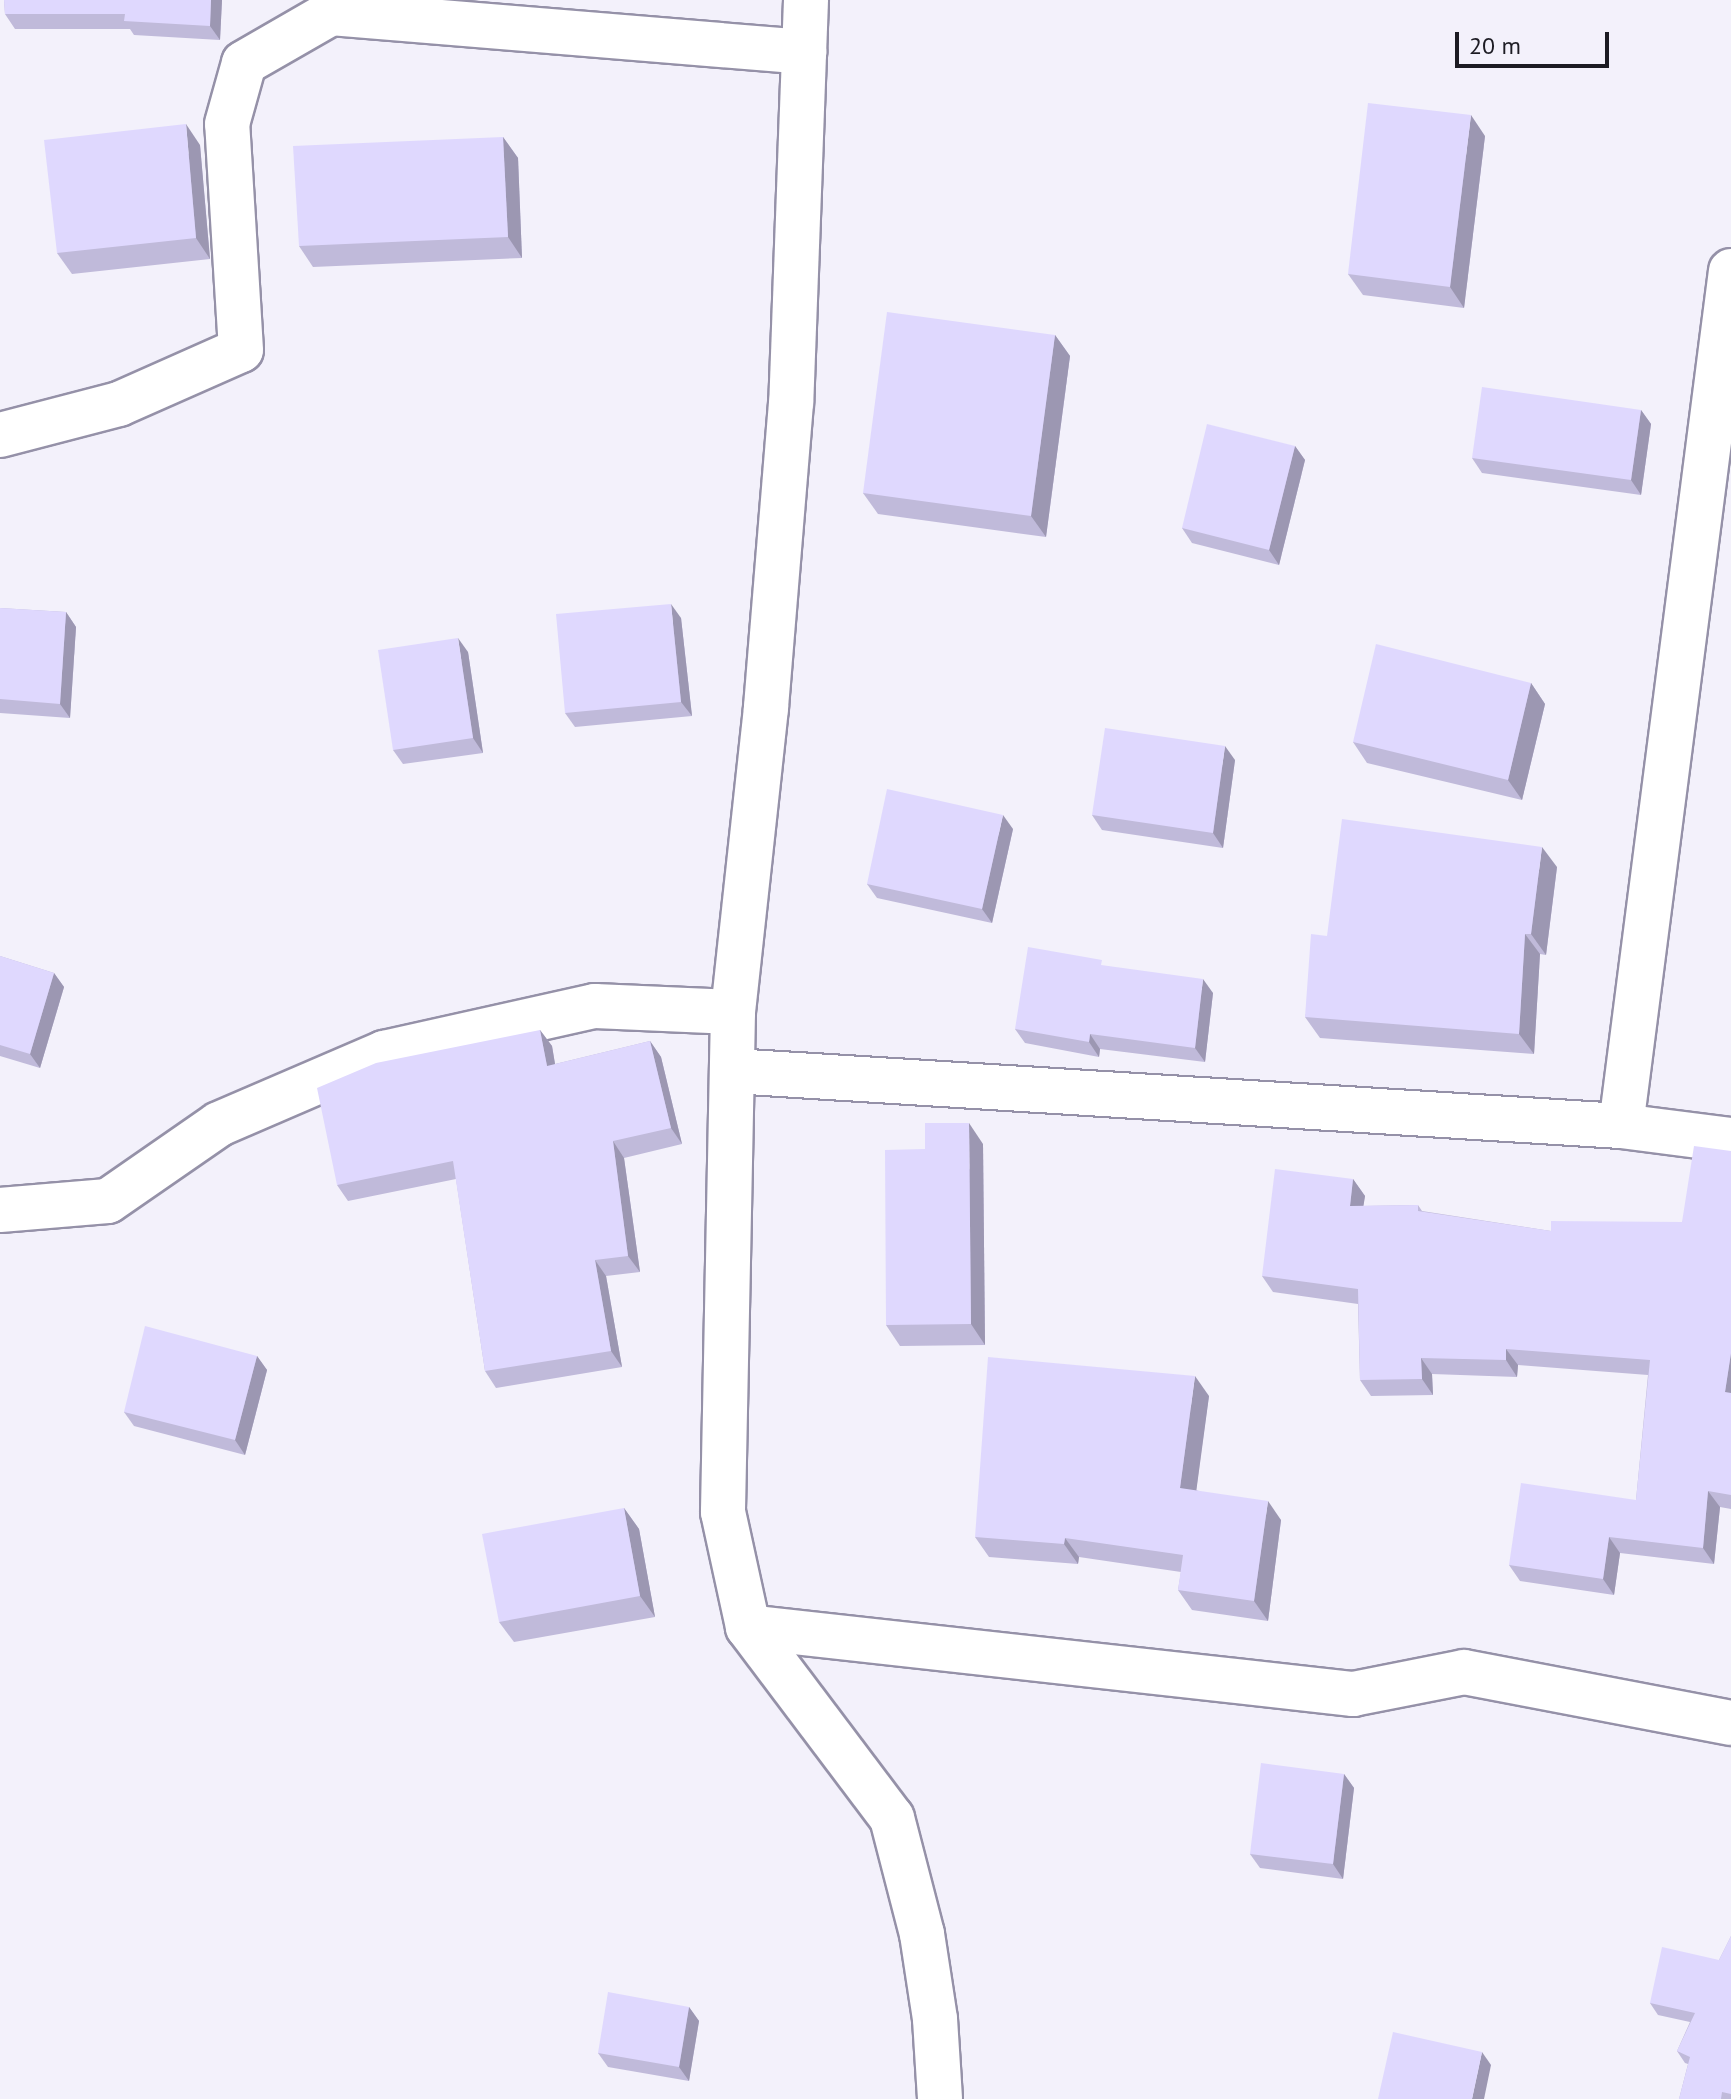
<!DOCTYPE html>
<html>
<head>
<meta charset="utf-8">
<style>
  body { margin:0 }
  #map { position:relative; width:1731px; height:2099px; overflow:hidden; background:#f3f1fb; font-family:"PT Sans",sans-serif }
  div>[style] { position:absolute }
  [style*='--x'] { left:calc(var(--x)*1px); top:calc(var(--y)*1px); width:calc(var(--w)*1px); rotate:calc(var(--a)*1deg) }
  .roads { filter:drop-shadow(2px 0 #9591a8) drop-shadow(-2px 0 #9591a8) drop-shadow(0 2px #9591a8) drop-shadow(0 -2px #9591a8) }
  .minor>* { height:44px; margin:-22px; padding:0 22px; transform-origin:22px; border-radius:22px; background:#fff }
  .wall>* { inset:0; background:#c0bada }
  .shaded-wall>* { inset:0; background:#9c97b2 }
  .building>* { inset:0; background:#dfd8fe }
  span { translate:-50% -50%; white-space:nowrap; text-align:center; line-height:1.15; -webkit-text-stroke:8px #f3f1fb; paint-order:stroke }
  .scale { position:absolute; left:1455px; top:32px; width:154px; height:36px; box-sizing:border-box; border:4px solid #1c1b23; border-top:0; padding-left:10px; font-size:24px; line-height:28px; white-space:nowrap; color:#1c1b23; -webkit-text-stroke:6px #f3f1fb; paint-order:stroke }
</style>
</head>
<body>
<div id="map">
  <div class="roads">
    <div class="minor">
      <i style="--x:806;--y:0;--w:403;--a:92.1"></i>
      <i style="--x:791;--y:403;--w:306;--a:94.7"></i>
      <i style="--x:766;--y:708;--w:306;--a:96.2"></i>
      <i style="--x:733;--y:1012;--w:500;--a:91.15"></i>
      <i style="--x:723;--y:1512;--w:118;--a:77.7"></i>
      <i style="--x:748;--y:1627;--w:239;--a:53"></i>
      <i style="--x:892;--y:1818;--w:120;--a:75.5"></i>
      <i style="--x:922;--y:1934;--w:86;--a:81.3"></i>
      <i style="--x:935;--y:2019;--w:80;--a:86.4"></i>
      <i style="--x:0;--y:435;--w:123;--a:-14.6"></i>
      <i style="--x:119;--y:404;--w:133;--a:-23.9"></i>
      <i style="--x:241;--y:350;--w:226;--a:-93.5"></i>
      <i style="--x:227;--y:124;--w:63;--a:-74.4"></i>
      <i style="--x:244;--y:63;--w:100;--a:-29.9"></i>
      <i style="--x:331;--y:13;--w:475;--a:4.7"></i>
      <i style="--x:732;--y:1071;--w:891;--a:3.54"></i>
      <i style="--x:1621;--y:1126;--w:111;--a:7.3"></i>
      <i style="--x:1621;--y:1126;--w:862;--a:-82.67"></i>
      <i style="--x:0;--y:1210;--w:108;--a:-4.8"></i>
      <i style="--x:108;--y:1201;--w:135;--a:-34.7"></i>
      <i style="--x:219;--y:1124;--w:180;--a:-23.3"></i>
      <i style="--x:384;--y:1053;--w:216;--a:-12.6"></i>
      <i style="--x:595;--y:1006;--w:138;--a:2.5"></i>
      <i style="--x:748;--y:1627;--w:609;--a:6.32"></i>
      <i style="--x:1353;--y:1694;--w:113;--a:-11.2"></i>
      <i style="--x:1464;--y:1672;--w:272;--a:10.8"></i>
    </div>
  </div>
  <div class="wall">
    <i style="clip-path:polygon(4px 0,222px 0,220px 40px,134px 35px,130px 29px,15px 29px,5px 14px)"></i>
    <i style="clip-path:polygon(1485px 136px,1464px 308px,1363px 295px,1348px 274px)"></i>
    <i style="clip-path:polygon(503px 137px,518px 158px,522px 258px,313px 267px,299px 246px)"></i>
    <i style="clip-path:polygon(200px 145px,210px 259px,72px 274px,57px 253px)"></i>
    <i style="clip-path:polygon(1055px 335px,1070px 356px,1046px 537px,878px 514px,863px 493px)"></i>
    <i style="clip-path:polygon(1641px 410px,1651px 424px,1641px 495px,1482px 473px,1472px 458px)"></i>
    <i style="clip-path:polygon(1295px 446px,1305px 460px,1279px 565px,1192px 543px,1182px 528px)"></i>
    <i style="clip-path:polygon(0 608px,66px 612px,76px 627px,70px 718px,0 713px)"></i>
    <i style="clip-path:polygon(681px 618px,692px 716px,575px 727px,565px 713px)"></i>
    <i style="clip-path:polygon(468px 652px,483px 753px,403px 764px,393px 750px)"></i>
    <i style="clip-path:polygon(1531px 683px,1545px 704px,1522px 800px,1367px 763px,1353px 742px)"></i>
    <i style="clip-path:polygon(1235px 760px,1223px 848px,1102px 830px,1092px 815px)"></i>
    <i style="clip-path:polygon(1013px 829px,992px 923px,877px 898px,867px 884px)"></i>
    <i style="clip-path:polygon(1557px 867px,1546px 955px,1540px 954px,1534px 1054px,1320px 1038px,1305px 1017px,1327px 936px)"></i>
    <i style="clip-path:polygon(0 956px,54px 973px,64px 987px,40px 1068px,0 1056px)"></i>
    <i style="clip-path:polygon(1106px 966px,1213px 993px,1205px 1062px,1100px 1049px,1099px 1057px,1025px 1043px,1015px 1029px)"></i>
    <i style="clip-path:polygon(540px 1030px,552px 1046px,555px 1064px,650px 1041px,661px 1057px,682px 1144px,624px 1158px,640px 1272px,606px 1276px,622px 1367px,496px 1388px,485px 1371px,456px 1179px,348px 1201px,337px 1185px)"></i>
    <i style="clip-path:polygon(983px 1144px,985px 1345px,900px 1346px,886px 1325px)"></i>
    <i style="clip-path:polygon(1731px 1151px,1731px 1509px,1720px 1507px,1714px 1564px,1620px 1553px,1614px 1595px,1520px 1581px,1509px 1565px,1636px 1500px,1648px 1375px,1518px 1365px,1517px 1377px,1432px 1374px,1433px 1395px,1371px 1396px,1360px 1380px,1358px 1304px,1273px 1292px,1262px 1276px,1353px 1179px,1365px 1196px,1363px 1206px,1418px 1205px,1422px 1211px,1551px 1231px,1682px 1222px)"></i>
    <i style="clip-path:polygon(257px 1356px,267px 1370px,245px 1455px,134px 1426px,124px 1412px)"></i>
    <i style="clip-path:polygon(1209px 1396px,1196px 1490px,1281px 1520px,1268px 1621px,1192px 1610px,1178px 1590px,1181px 1572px,1079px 1557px,1078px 1564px,989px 1557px,975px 1537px)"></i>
    <i style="clip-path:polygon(624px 1508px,639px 1529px,655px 1617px,514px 1642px,499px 1622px)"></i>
    <i style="clip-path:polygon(1344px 1774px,1354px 1788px,1343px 1879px,1260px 1868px,1250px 1854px)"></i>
    <i style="clip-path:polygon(1731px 1936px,1731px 2099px,1679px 2099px,1688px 2064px,1685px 2063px,1677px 2051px,1690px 2022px,1658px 2015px,1650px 2003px,1719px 1960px)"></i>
    <i style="clip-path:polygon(689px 2007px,699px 2021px,689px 2081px,608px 2067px,598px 2053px)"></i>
  </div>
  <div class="shaded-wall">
    <i style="clip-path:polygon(211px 0,222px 0,220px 40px,210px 26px)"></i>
    <i style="clip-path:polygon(1471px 115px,1485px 136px,1464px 308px,1450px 287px)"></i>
    <i style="clip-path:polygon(186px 124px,200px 145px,210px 259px,196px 238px)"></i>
    <i style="clip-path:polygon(503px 137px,518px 158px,522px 258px,508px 237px)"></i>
    <i style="clip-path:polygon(1055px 335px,1070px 356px,1046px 537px,1031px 516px)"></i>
    <i style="clip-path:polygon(1641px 410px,1651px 424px,1641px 495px,1631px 480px)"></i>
    <i style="clip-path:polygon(1295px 446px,1305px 460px,1279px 565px,1269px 550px)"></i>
    <i style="clip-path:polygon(671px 604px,681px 618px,692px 716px,681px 702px)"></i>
    <i style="clip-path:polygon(66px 612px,76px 627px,70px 718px,60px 704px)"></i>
    <i style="clip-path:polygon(458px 638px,468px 652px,483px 753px,473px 738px)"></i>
    <i style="clip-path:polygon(1531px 683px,1545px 704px,1522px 800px,1508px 780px)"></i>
    <i style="clip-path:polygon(1225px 746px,1235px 760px,1223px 848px,1213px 833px)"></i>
    <i style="clip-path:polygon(1003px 815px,1013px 829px,992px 923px,982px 909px)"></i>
    <i style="clip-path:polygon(1542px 847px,1557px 867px,1546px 955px,1531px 934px)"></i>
    <i style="clip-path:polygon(1525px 934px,1540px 954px,1534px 1054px,1519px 1034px)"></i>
    <i style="clip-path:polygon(54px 973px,64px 987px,40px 1068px,30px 1054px)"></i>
    <i style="clip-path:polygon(1203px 979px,1213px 993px,1205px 1062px,1195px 1048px)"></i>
    <i style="clip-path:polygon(540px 1030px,552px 1046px,558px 1082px,547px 1066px)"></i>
    <i style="clip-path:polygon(1090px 1034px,1100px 1049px,1099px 1057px,1089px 1042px)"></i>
    <i style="clip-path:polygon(650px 1041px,661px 1057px,682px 1144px,671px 1128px)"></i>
    <i style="clip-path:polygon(969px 1123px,983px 1144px,985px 1345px,971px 1324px)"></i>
    <i style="clip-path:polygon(613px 1141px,624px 1158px,640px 1272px,628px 1256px)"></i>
    <i style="clip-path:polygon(1353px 1179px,1365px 1196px,1361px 1222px,1350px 1206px)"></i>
    <i style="clip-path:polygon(595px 1260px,606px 1276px,622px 1367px,611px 1351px)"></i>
    <i style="clip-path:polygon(1506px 1349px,1518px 1365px,1517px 1377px,1506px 1360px)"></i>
    <i style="clip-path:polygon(1731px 1353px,1731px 1401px,1725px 1392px)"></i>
    <i style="clip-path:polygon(257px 1356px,267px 1370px,245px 1455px,235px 1440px)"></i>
    <i style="clip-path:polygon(1421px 1358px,1432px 1374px,1433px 1395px,1422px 1379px)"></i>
    <i style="clip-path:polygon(1195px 1376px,1209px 1396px,1194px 1508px,1180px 1488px)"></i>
    <i style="clip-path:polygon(1708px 1491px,1720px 1507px,1714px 1564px,1703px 1548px)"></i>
    <i style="clip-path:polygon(1268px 1501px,1281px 1520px,1268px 1621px,1254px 1601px)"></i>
    <i style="clip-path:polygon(624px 1508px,639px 1529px,655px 1617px,640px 1596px)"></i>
    <i style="clip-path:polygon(1609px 1537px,1620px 1553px,1614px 1595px,1603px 1579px)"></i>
    <i style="clip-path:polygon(1065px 1538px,1079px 1557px,1078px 1564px,1064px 1544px)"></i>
    <i style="clip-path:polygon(1344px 1774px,1354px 1788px,1343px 1879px,1333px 1864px)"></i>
    <i style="clip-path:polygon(689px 2007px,699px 2021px,689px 2081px,679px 2067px)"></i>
    <i style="clip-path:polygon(1482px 2052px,1491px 2065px,1484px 2099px,1472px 2099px)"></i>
  </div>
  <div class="building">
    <i style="clip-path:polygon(4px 0,211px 0,210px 26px,124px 21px,125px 14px,5px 14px)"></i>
    <i style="clip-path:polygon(1368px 103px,1471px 115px,1450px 287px,1348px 274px)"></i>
    <i style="clip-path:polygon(186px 124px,196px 238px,57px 253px,44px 140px)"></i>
    <i style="clip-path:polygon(503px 137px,508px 237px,299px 246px,293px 146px)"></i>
    <i style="clip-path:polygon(887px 312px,1055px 335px,1031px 516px,863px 493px)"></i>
    <i style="clip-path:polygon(1482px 387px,1641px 410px,1631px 480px,1472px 458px)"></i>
    <i style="clip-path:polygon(1207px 424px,1295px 446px,1269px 550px,1182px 528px)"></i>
    <i style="clip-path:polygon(671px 604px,681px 702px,565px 713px,556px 614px)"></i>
    <i style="clip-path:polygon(0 608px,66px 612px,60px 704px,0 699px)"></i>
    <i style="clip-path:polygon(458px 638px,473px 738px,393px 750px,378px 650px)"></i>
    <i style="clip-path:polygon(1376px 644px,1531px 683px,1508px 780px,1353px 742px)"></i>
    <i style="clip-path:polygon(1105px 728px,1225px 746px,1213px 833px,1092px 815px)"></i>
    <i style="clip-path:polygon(887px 789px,1003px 815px,982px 909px,867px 884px)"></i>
    <i style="clip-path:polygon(1342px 819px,1542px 847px,1531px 934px,1525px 934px,1519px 1034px,1305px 1017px,1311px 934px,1327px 936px)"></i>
    <i style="clip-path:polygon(1028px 947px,1102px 960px,1101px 965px,1203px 979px,1195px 1048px,1090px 1034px,1089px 1042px,1015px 1029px)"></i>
    <i style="clip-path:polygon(0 956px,54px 973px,30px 1054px,0 1045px)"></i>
    <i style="clip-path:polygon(540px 1030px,547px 1066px,650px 1041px,671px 1128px,613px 1141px,628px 1256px,595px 1260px,611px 1351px,485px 1371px,453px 1161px,337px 1185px,317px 1088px,376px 1063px)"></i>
    <i style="clip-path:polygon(925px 1123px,969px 1123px,971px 1324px,886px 1325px,885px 1150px,925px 1149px)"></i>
    <i style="clip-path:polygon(1694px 1146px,1731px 1151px,1731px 1353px,1725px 1392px,1731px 1393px,1731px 1495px,1708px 1491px,1703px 1548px,1609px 1537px,1603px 1579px,1509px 1565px,1521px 1483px,1636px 1500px,1650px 1360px,1506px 1349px,1506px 1360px,1421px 1358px,1422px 1379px,1360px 1380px,1358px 1289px,1262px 1276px,1275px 1169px,1353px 1179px,1350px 1206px,1418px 1205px,1418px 1211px,1551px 1231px,1551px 1221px,1682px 1222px)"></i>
    <i style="clip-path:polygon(145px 1326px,257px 1356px,235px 1440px,124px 1412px)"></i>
    <i style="clip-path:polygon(988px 1357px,1195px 1376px,1180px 1488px,1268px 1501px,1254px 1601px,1178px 1590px,1183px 1555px,1065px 1538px,1064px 1544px,975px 1537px)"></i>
    <i style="clip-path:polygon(624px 1508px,640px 1596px,499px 1622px,482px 1534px)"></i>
    <i style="clip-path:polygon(1261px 1763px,1344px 1774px,1333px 1864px,1250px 1854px)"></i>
    <i style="clip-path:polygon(1731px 1936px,1731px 2094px,1722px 2092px,1721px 2099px,1679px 2099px,1690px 2057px,1677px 2051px,1695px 2013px,1650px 2003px,1662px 1947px,1719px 1960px)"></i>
    <i style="clip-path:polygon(608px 1992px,689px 2007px,679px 2067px,598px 2053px)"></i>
    <i style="clip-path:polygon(1393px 2032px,1482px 2052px,1472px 2099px,1378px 2099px)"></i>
  </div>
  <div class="scale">20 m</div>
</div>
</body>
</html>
